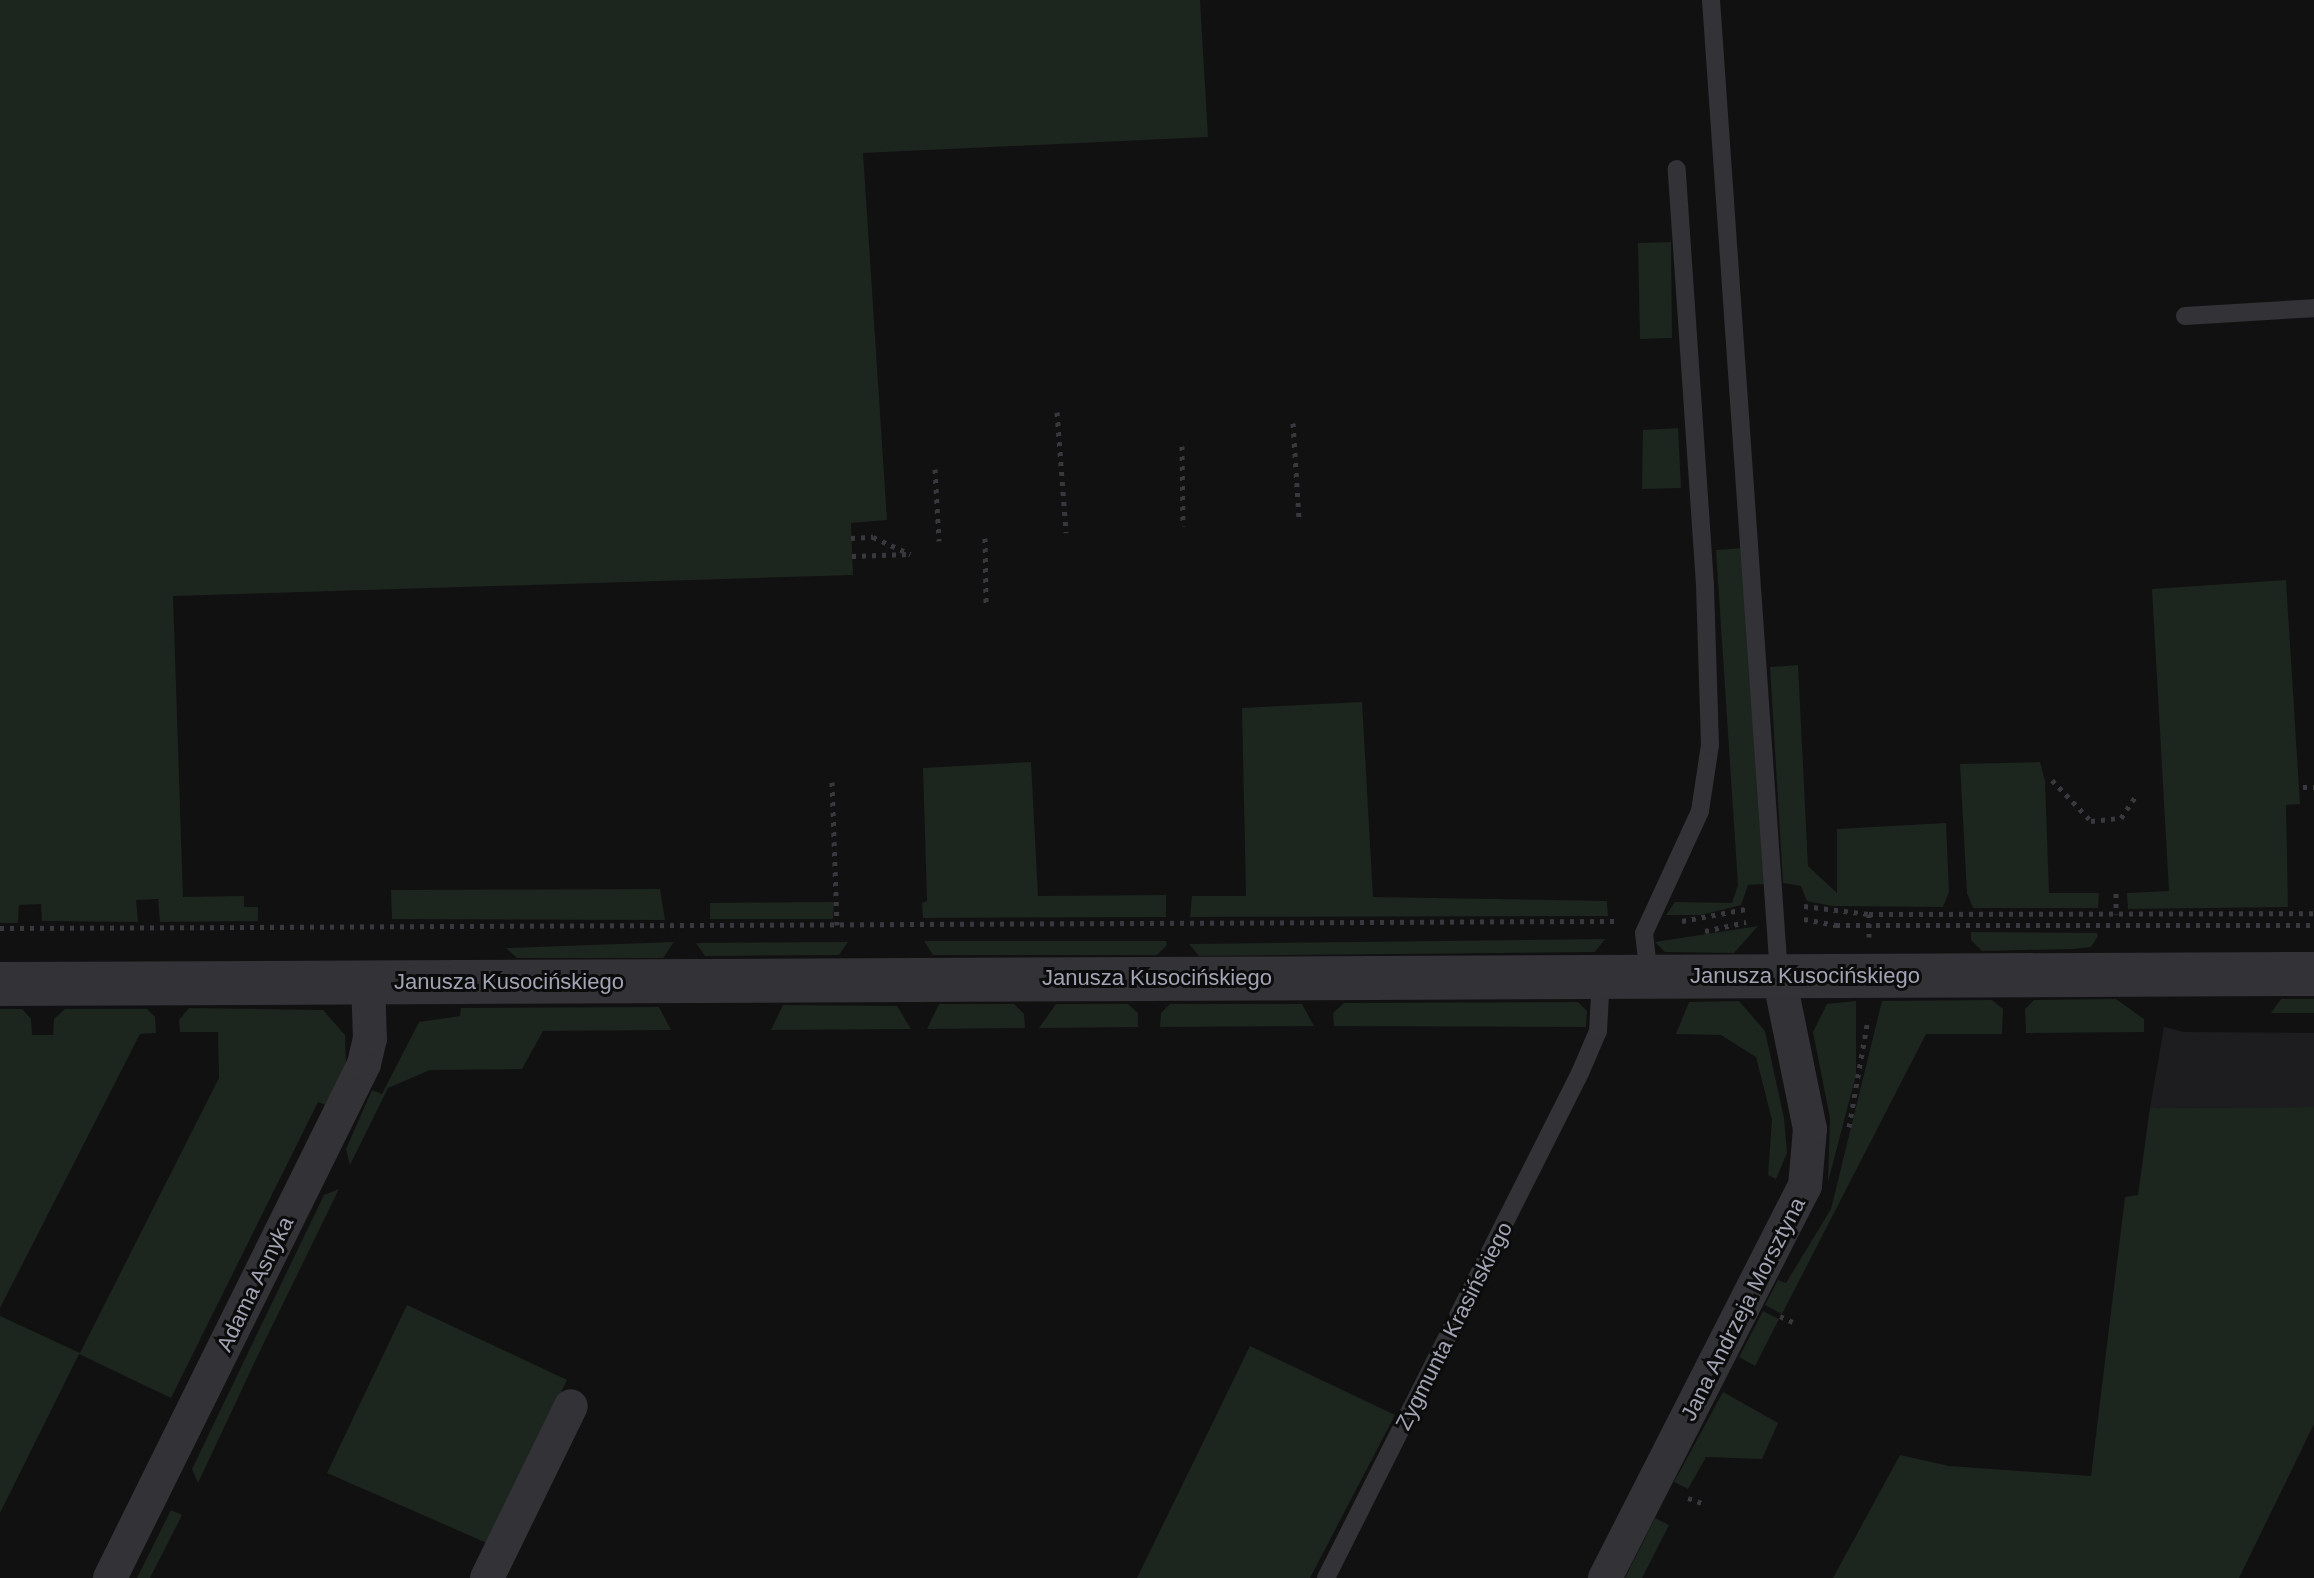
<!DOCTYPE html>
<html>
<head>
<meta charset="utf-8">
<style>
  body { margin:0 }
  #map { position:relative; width:2314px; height:1578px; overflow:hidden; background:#111112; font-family:Arial,sans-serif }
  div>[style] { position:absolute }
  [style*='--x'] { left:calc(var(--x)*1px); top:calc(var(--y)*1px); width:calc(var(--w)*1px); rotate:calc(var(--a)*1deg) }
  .built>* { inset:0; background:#1d1d1f }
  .green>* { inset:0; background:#1d251f }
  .path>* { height:5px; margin-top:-2.5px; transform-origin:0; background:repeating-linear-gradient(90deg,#38383e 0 4px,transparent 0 10px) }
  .service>* { height:18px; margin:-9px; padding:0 9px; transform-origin:9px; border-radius:9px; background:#323237 }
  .minor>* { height:34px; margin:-17px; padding:0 17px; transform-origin:17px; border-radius:17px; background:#323237 }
  .tertiary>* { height:44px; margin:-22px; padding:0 22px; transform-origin:22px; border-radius:22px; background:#323237 }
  span { translate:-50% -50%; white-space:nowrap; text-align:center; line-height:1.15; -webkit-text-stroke:6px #0c0c0d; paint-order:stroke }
  .street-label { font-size:22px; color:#a2a3b3 }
</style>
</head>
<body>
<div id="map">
  <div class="built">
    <i style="clip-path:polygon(2164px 1027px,2184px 1032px,2314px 1033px,2314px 1107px,2150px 1108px)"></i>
  </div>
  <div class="green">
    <i style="clip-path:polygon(0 0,1200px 0,1208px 137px,863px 153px,887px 520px,851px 523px,853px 575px,173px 596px,183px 897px,244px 896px,244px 907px,258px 907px,258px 921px,160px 922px,158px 899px,136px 900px,138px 922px,42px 921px,41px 904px,19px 905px,18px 923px,0 923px)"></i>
    <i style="clip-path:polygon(1671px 242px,1672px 338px,1640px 339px,1638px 243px)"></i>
    <i style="clip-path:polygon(1678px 428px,1681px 488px,1642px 489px,1643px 430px)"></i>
    <i style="clip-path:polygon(1744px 548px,1764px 884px,1748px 885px,1741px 905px,1701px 915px,1666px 915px,1675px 902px,1732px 903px,1738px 885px,1716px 550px)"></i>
    <i style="clip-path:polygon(2286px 580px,2300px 804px,2286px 805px,2288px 907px,2128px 909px,2127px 893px,2169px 891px,2152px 589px)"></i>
    <i style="clip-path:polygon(1798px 665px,1808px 866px,1837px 893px,1837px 829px,1946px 823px,1949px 892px,1943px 907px,1832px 906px,1807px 901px,1801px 886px,1783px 883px,1770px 667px)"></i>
    <i style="clip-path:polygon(1362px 702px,1373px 897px,1607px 901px,1608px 916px,1190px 917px,1192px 896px,1246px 896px,1242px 708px)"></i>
    <i style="clip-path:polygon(1031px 762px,1038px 896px,1166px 895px,1166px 917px,923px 918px,922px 903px,927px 901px,923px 768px)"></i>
    <i style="clip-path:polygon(2040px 762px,2045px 781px,2049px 893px,2099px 893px,2098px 908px,1973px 908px,1967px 893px,1960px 764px)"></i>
    <i style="clip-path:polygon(660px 889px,665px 920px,392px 919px,391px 890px)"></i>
    <i style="clip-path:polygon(834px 902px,833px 919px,710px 919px,710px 903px)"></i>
    <i style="clip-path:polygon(1758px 926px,1734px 953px,1665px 952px,1655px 942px)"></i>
    <i style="clip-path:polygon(1971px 932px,2097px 933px,2098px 936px,2091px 947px,2073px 949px,1982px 951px,1971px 940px)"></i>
    <i style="clip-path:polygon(1605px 939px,1595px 952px,1199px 956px,1189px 944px)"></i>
    <i style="clip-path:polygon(924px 941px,1166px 941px,1167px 945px,1157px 955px,933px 955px)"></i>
    <i style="clip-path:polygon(674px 942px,663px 958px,517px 958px,506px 948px)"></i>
    <i style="clip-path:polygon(848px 942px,839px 955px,705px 956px,696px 943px)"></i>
    <i style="clip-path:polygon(2116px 999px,2144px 1019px,2144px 1032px,2026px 1033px,2025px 1009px,2034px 1000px)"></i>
    <i style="clip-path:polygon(2281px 999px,2314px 999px,2314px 1013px,2271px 1013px)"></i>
    <i style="clip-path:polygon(1992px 1000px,2003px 1009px,2002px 1034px,1926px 1034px,1782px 1314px,1765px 1305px,1778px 1280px,1786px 1283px,1831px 1209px,1882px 1001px)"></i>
    <i style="clip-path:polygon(1739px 1001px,1765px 1031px,1784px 1118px,1787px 1153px,1776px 1179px,1768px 1175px,1772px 1120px,1756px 1057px,1721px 1035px,1676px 1034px,1689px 1002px)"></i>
    <i style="clip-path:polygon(1856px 1001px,1856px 1075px,1828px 1182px,1830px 1118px,1813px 1032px,1827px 1004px)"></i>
    <i style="clip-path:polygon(1578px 1002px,1587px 1011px,1586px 1027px,1334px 1026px,1333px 1013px,1344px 1003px)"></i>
    <i style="clip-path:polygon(939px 1004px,1014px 1004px,1024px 1014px,1025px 1028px,927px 1029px)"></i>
    <i style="clip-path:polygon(1056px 1004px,1128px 1004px,1138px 1013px,1138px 1027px,1039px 1028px)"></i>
    <i style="clip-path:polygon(1170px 1004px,1302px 1004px,1314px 1026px,1160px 1027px,1161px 1013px)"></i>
    <i style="clip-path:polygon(783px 1005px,897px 1006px,911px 1029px,771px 1030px)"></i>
    <i style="clip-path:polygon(659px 1007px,671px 1030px,543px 1031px,522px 1069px,430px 1070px,388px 1088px,350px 1165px,346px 1149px,372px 1090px,382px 1094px,419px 1022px,460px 1016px,461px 1008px)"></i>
    <i style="clip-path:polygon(189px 1008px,323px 1010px,345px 1035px,346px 1065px,326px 1105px,318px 1102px,171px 1398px,79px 1354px,0 1513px,0 1316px,80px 1353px,219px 1078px,218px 1032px,180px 1032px,179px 1020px)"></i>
    <i style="clip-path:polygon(0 1009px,22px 1009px,31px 1019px,32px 1035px,53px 1035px,54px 1019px,65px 1009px,147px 1009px,155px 1017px,156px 1033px,140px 1034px,0 1308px)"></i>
    <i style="clip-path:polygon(2314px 1107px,2314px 1424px,2239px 1578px,1833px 1578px,1900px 1455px,1949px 1466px,2091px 1476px,2125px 1197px,2138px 1195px,2150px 1108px)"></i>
    <i style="clip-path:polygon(339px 1189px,257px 1357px,198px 1483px,192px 1469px,324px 1195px)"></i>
    <i style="clip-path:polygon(407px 1305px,567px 1380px,489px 1544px,327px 1473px)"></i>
    <i style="clip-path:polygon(1763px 1311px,1779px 1319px,1755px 1366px,1739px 1357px)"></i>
    <i style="clip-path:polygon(1250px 1346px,1395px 1415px,1310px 1578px,1137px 1578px)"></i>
    <i style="clip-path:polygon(1723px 1392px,1778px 1423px,1762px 1459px,1706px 1457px,1688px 1489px,1674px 1482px)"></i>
    <i style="clip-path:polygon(171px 1510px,182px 1515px,150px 1578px,137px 1578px)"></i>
    <i style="clip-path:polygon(1655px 1518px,1669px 1525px,1642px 1578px,1625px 1578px)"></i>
  </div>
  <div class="path">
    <i style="--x:1057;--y:412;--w:121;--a:85.7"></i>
    <i style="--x:1293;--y:423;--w:95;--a:86.4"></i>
    <i style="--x:1182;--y:446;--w:80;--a:89.3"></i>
    <i style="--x:935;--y:469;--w:72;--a:86.8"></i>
    <i style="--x:851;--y:538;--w:22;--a:-3"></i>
    <i style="--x:873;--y:537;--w:41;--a:24.7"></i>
    <i style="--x:985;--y:538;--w:67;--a:89.1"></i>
    <i style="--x:852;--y:556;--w:57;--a:-2"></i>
    <i style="--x:2052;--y:780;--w:57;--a:46.4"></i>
    <i style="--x:2091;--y:821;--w:30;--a:-6"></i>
    <i style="--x:2121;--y:818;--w:27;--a:-56"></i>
    <i style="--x:832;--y:782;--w:143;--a:88"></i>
    <i style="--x:2303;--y:787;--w:11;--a:0"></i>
    <i style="--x:2116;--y:893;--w:21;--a:90"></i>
    <i style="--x:1804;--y:906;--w:65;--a:7"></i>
    <i style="--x:1869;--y:914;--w:445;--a:-0.1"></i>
    <i style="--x:1869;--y:914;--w:23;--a:90"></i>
    <i style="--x:1804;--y:919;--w:33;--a:11"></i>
    <i style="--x:1836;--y:925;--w:478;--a:0"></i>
    <i style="--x:1682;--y:921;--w:65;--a:-10.6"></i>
    <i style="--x:0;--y:928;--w:1620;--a:-0.25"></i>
    <i style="--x:1705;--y:931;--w:42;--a:-12.4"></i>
    <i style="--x:1849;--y:1127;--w:110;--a:-80"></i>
    <i style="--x:1780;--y:1316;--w:14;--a:25"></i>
    <i style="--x:1688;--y:1498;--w:15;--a:20"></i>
  </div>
  <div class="service">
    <i style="--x:1711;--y:0;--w:978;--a:86.01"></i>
    <i style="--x:2185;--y:316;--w:129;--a:-3.5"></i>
    <i style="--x:1649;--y:977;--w:44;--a:-96.5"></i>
    <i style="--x:1644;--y:933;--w:134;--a:-65.3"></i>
    <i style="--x:1700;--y:811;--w:67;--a:-81.4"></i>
    <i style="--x:1710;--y:745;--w:160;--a:-91.8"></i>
    <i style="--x:1705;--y:585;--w:417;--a:-93.9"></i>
    <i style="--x:1326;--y:1578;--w:565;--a:-63.3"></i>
    <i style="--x:1580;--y:1073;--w:46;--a:-66.8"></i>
    <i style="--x:1598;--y:1031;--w:54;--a:-86.8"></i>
  </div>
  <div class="minor">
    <i style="--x:110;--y:1578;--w:573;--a:-63.7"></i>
    <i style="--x:364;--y:1064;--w:26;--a:-77"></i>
    <i style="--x:370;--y:1039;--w:56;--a:-92"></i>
    <i style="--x:487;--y:1578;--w:191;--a:-64"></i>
    <i style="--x:1605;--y:1578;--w:440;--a:-63"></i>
    <i style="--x:1805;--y:1186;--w:57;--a:-85"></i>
    <i style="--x:1810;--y:1129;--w:156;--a:-101.5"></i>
  </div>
  <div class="tertiary">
    <i style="--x:0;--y:984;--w:2314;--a:-0.25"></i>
  </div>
  <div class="street-label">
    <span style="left:1805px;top:976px">Janusza Kusocińskiego</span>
    <span style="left:1157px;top:978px">Janusza Kusocińskiego</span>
    <span style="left:509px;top:982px">Janusza Kusocińskiego</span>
    <span style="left:255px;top:1284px;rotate:-64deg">Adama Asnyka</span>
    <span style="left:1743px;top:1309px;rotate:-63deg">Jana Andrzeja Morsztyna</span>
    <span style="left:1454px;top:1326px;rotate:-63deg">Zygmunta Krasińskiego</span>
  </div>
</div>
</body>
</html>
